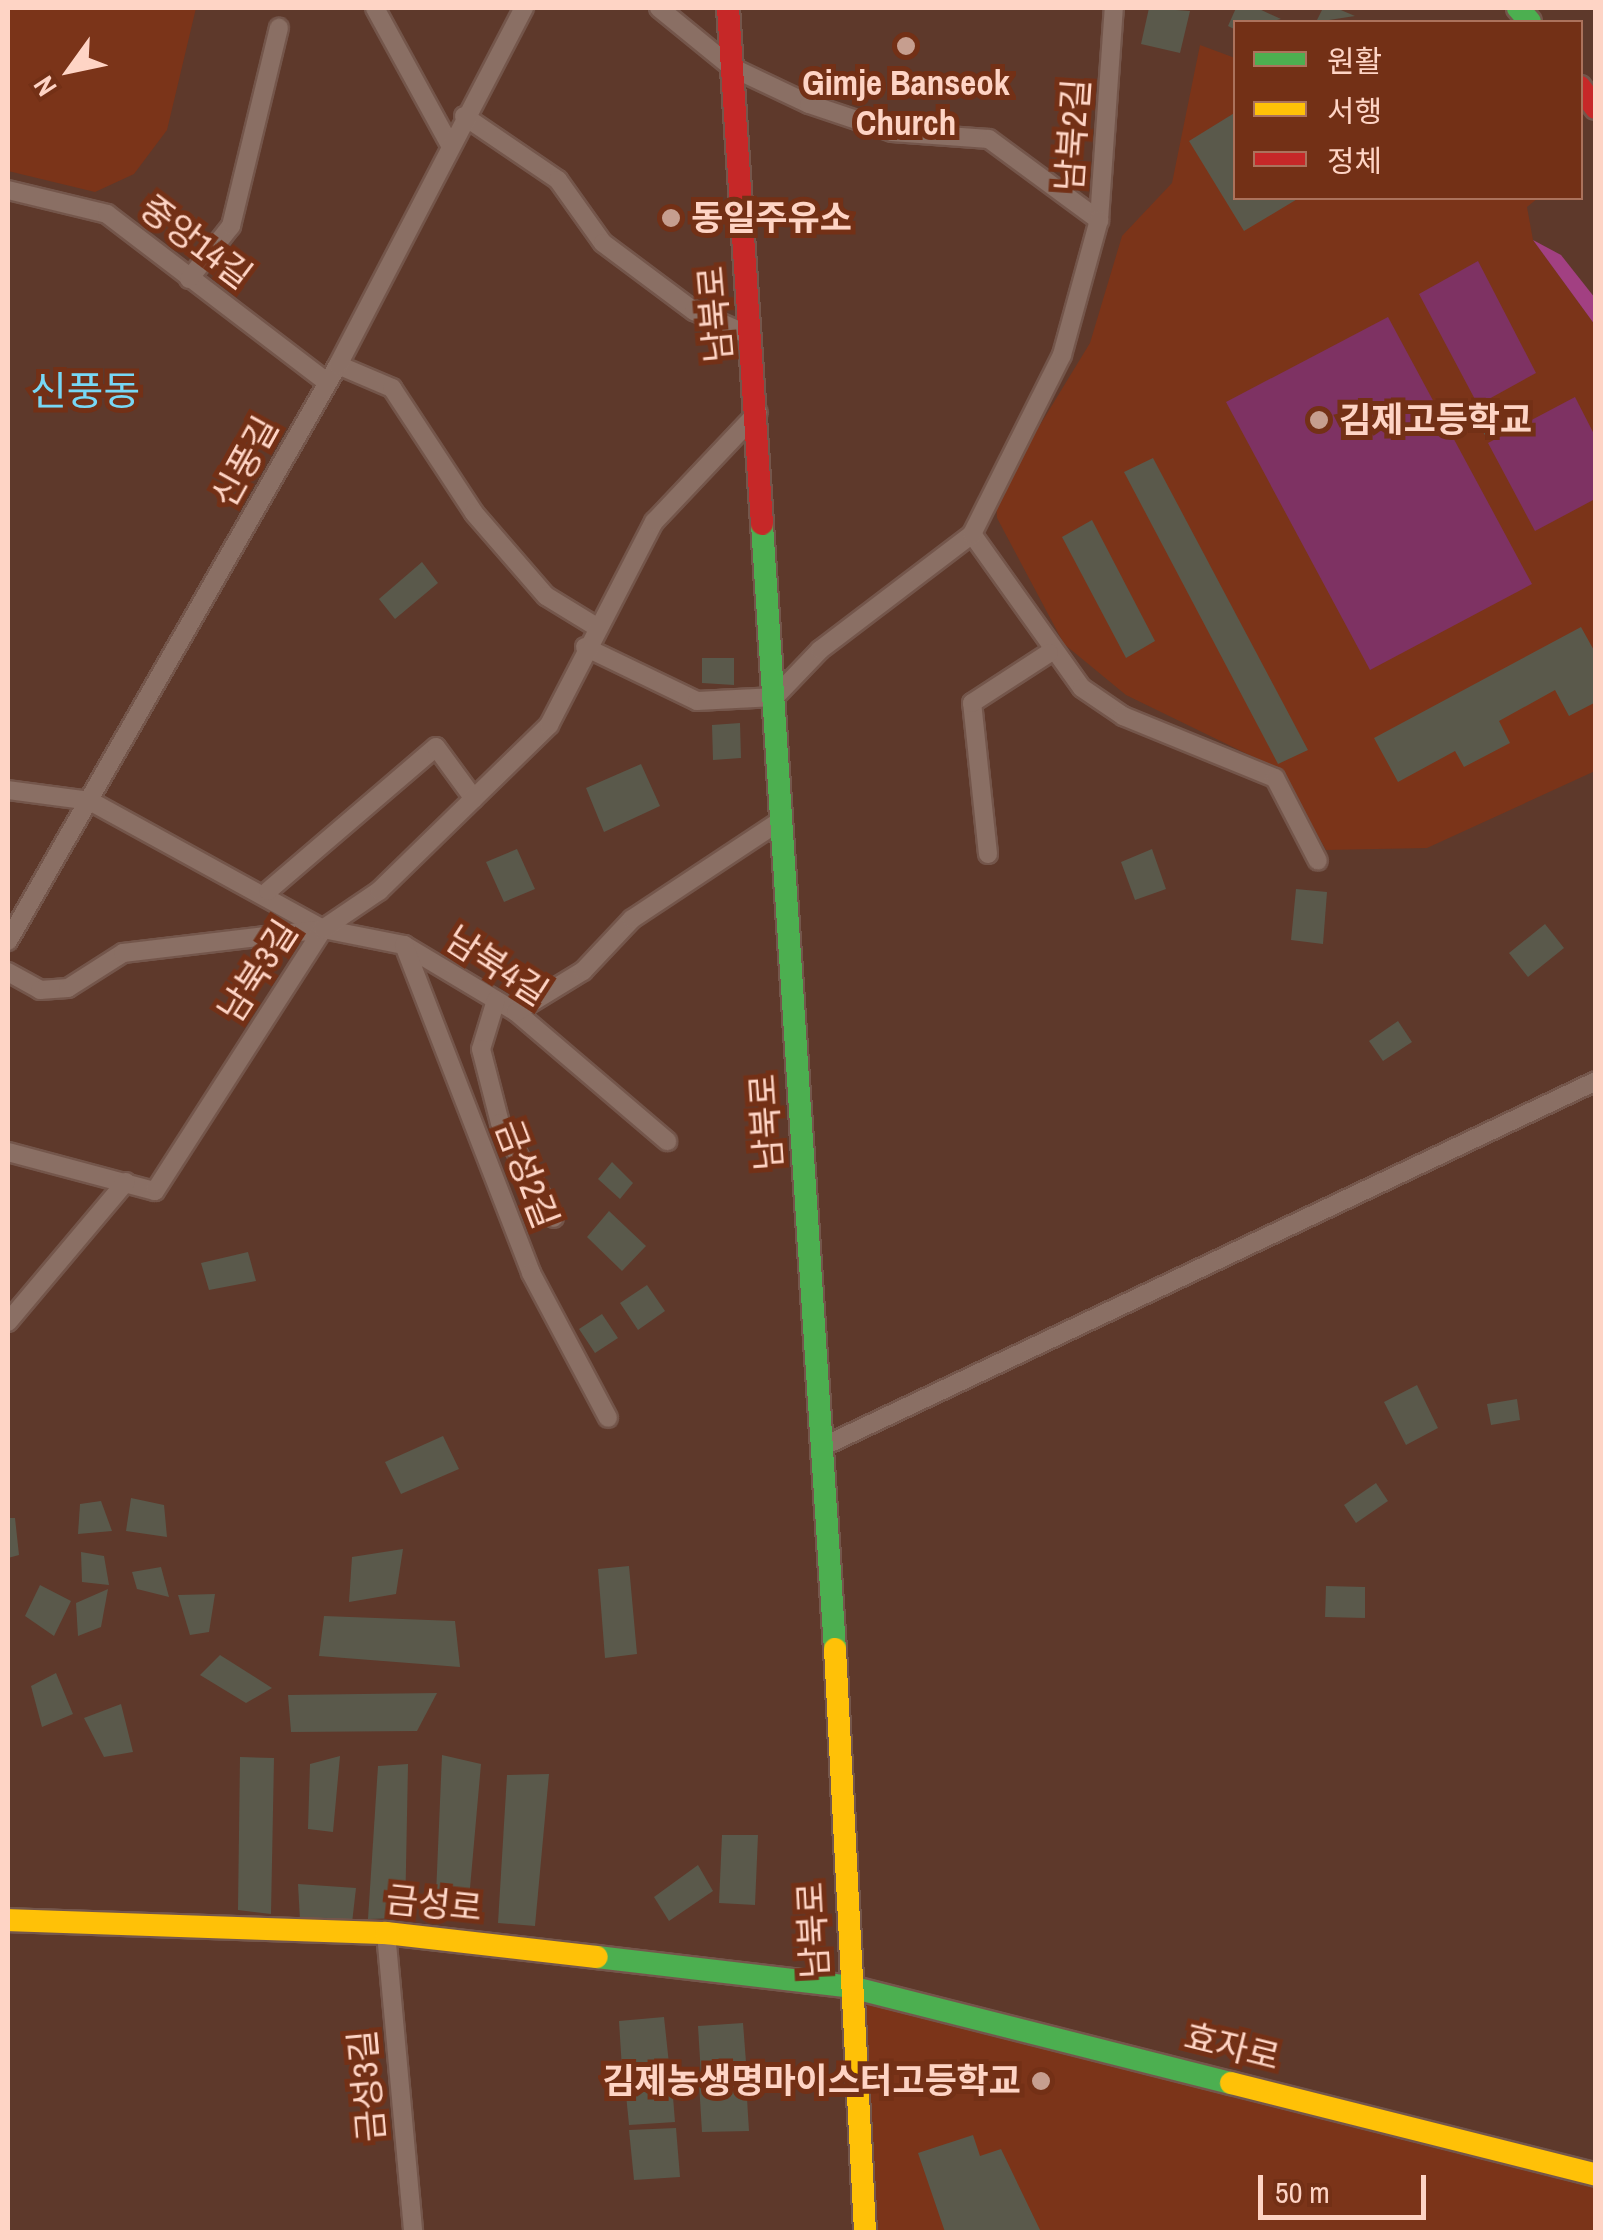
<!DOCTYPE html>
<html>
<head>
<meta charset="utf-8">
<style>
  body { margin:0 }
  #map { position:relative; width:1603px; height:2240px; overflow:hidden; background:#5e392b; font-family:"Archivo Narrow","Noto Sans KR",sans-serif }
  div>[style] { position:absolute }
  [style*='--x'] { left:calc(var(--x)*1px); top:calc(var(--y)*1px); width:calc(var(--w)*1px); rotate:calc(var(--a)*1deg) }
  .built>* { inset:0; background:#7b3419 }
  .green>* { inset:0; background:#7e3263 }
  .forest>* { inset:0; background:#a24082 }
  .building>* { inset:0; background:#5a594b }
  .roads { filter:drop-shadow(2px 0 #74564b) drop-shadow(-2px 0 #74564b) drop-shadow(0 2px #74564b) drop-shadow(0 -2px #74564b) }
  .street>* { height:18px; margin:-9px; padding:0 9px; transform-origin:9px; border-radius:9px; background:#8a6f64 }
  .fast>* { height:22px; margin:-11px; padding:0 11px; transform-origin:11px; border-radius:11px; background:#4caf50 }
  .slow>* { height:22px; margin:-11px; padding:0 11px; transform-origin:11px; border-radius:11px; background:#ffc107 }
  .jam>* { height:22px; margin:-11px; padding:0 11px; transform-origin:11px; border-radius:11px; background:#c62828 }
  .dots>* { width:28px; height:28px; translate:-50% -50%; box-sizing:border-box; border:5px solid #733016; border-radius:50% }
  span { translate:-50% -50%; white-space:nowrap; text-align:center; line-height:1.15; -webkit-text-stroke:10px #733016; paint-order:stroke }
  .poi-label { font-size:35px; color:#fed4c5; font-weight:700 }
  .left { translate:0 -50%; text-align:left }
  .right { translate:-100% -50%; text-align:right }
  .street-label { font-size:35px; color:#fed4c5 }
  .quarter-label { font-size:40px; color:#77d7f5 }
  .frame { position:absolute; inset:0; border:10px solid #fed4c5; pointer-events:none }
  .legend { position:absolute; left:1233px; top:20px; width:350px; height:180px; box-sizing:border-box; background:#733016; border:2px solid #ab725c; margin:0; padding:12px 18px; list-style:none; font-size:30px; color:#fed4c5 }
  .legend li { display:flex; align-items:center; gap:20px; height:50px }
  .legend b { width:50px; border:2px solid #ab725c }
  .north { position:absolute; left:20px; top:20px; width:100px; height:100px; -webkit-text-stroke:8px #733016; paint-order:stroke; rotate:237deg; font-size:28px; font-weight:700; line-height:40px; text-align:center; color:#fed4c5 }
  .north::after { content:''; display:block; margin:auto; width:35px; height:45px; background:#fed4c5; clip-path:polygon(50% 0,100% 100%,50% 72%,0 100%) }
  .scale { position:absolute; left:1258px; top:2175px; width:168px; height:45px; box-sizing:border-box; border:5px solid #fed4c5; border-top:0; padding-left:12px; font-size:30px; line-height:35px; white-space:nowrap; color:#fed4c5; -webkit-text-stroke:8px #733016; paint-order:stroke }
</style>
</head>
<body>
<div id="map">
  <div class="built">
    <i style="clip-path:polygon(8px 8px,196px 8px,167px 130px,134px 174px,95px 192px,8px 171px)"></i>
    <i style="clip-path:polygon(1200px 45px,1235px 58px,1236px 198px,1538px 198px,1527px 207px,1533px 240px,1595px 325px,1595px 771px,1427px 848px,1326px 850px,1280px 770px,1126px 695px,1064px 644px,997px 518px,996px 497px,1090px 343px,1122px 236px,1172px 183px)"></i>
    <i style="clip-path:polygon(853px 1988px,1595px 2175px,1595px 2232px,867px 2232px)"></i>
  </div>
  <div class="green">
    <i style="clip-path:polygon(1478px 261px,1536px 373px,1478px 405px,1419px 294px)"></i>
    <i style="clip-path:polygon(1388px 317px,1532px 584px,1370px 670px,1226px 402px)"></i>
    <i style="clip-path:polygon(1575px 397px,1595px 436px,1595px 499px,1535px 531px,1488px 443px)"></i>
  </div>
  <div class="forest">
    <i style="clip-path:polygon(1533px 240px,1561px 255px,1595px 298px,1595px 325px)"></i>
  </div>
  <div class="building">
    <i style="clip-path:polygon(1149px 8px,1190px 11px,1180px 53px,1141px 44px)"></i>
    <i style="clip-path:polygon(1236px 8px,1257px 8px,1281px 19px,1236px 30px,1228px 26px)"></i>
    <i style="clip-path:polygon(1323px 8px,1336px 8px,1355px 16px,1316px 22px)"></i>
    <i style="clip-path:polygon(1236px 112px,1236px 198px,1299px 198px,1244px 231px,1189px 141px)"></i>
    <i style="clip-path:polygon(1489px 411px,1500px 428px,1486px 437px,1476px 420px)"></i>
    <i style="clip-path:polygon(1153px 458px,1308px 750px,1278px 764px,1124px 472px)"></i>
    <i style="clip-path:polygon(1092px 520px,1155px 641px,1126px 658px,1062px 537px)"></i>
    <i style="clip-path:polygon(422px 562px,438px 583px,395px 619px,379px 599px)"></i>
    <i style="clip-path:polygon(1581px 627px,1596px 654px,1596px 702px,1569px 716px,1555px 690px,1499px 721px,1510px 743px,1464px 767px,1455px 751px,1398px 782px,1374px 738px)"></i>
    <i style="clip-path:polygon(702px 658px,734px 658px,734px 685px,702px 683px)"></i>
    <i style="clip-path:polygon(740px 723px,741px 758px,713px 760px,712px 725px)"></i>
    <i style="clip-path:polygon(641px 764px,660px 806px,604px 832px,586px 788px)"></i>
    <i style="clip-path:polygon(517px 849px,535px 889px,504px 902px,486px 862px)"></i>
    <i style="clip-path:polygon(1152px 849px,1166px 889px,1135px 900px,1121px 862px)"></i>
    <i style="clip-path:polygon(1296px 889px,1327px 892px,1323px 944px,1291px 940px)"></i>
    <i style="clip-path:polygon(1545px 924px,1564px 948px,1528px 977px,1509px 953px)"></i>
    <i style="clip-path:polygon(1398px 1021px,1412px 1042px,1383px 1061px,1369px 1041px)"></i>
    <i style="clip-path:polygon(612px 1162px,633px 1183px,620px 1199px,598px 1179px)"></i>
    <i style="clip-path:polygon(609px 1211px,646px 1246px,622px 1271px,587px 1237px)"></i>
    <i style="clip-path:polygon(248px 1252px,256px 1281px,209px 1290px,201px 1263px)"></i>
    <i style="clip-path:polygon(647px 1285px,665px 1311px,638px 1330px,620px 1303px)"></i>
    <i style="clip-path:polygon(602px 1314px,618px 1338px,595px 1353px,579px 1329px)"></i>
    <i style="clip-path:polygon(1417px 1385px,1438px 1428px,1406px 1445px,1384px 1402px)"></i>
    <i style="clip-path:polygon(1517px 1399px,1520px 1420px,1491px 1425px,1487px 1404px)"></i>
    <i style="clip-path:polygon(443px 1436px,459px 1469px,401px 1494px,385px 1462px)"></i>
    <i style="clip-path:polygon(1376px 1483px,1388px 1501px,1356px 1523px,1344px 1505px)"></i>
    <i style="clip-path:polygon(131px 1498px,164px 1505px,167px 1537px,126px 1531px)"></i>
    <i style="clip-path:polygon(101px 1501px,112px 1531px,78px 1534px,80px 1504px)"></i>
    <i style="clip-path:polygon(8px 1518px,15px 1518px,19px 1555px,8px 1558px)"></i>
    <i style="clip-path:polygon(403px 1549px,396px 1594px,349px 1602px,352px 1557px)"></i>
    <i style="clip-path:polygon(81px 1552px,104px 1556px,109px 1585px,82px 1582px)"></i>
    <i style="clip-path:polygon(629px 1566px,637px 1654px,605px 1658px,598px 1569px)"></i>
    <i style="clip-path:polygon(161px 1567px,169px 1597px,137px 1589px,132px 1572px)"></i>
    <i style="clip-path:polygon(40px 1585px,71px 1601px,54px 1636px,25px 1616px)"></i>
    <i style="clip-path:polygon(1326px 1586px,1365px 1587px,1365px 1618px,1325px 1617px)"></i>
    <i style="clip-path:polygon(108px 1589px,101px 1627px,78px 1636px,76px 1603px)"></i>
    <i style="clip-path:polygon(215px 1594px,209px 1632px,190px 1635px,178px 1595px)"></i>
    <i style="clip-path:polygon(324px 1616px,455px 1621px,460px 1667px,319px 1656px)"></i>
    <i style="clip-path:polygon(220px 1655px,272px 1688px,246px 1703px,200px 1675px)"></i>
    <i style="clip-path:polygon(56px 1673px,73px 1714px,42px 1727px,31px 1686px)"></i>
    <i style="clip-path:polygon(437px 1693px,417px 1731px,291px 1732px,288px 1695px)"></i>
    <i style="clip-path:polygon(121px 1704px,133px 1752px,104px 1757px,84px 1718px)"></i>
    <i style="clip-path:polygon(442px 1755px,481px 1764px,467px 1922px,435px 1918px)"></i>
    <i style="clip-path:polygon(340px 1756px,333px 1832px,308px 1829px,310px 1764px)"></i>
    <i style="clip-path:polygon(240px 1757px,274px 1758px,271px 1914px,238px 1910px)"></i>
    <i style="clip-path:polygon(408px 1764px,405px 1918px,368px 1919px,378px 1766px)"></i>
    <i style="clip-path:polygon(549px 1774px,535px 1926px,498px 1923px,507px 1775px)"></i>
    <i style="clip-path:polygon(722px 1835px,758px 1835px,755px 1905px,719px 1903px)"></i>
    <i style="clip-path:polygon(698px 1865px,713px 1891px,669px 1921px,654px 1897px)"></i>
    <i style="clip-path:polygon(298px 1884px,356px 1888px,352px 1923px,300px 1920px)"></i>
    <i style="clip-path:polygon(664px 2017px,669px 2064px,622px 2069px,619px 2021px)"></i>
    <i style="clip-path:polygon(743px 2023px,747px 2075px,701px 2076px,698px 2026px)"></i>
    <i style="clip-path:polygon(671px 2072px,675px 2122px,629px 2125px,624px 2074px)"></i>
    <i style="clip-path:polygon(746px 2082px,749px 2131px,702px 2132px,699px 2083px)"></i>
    <i style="clip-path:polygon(676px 2128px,680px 2177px,634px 2180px,629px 2130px)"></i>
    <i style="clip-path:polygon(973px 2135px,980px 2156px,1001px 2149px,1041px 2232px,945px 2232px,918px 2153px)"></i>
  </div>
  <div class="roads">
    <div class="street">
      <i style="--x:375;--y:8;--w:154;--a:61.3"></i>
      <i style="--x:659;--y:8;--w:93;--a:39.3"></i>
      <i style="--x:731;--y:67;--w:86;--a:25.4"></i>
      <i style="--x:809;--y:104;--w:88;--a:18.6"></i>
      <i style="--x:892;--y:132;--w:97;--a:4.1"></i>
      <i style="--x:989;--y:139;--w:137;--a:36.4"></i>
      <i style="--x:1099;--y:220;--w:213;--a:-86"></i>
      <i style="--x:464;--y:116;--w:114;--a:34.2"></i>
      <i style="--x:558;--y:180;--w:77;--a:54.5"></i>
      <i style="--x:603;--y:243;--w:114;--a:36.8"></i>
      <i style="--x:694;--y:311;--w:62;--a:23.7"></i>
      <i style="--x:8;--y:190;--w:102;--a:13.6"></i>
      <i style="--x:107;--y:214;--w:277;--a:37.4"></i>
      <i style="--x:189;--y:279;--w:68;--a:-51.6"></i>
      <i style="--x:231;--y:226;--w:204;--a:-76.4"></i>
      <i style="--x:338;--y:365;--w:59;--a:23.1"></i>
      <i style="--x:392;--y:388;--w:149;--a:56.7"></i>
      <i style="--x:474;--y:513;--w:110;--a:49.1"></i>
      <i style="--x:546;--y:596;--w:57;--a:31.5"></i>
      <i style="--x:972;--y:534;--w:189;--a:54.5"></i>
      <i style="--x:1082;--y:688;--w:50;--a:34.3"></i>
      <i style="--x:1123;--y:716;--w:164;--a:22.2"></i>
      <i style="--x:1275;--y:778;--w:93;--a:62.6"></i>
      <i style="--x:585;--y:647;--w:124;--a:25.7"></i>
      <i style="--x:697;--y:701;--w:78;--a:-2.9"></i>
      <i style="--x:775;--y:697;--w:65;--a:-46.2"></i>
      <i style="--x:820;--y:650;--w:191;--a:-37.3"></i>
      <i style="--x:972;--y:534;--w:200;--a:-63.3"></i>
      <i style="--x:1062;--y:355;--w:140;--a:-74.7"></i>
      <i style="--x:8;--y:790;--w:83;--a:7.6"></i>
      <i style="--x:90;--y:801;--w:266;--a:28.8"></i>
      <i style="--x:323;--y:929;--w:83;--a:11.2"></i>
      <i style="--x:404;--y:945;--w:131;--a:30.9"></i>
      <i style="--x:516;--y:1012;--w:199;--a:40.5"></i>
      <i style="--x:988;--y:854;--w:152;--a:-96"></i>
      <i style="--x:972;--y:703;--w:92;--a:-33"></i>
      <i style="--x:268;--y:891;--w:221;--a:-40.6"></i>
      <i style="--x:436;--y:747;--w:64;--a:53.8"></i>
      <i style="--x:8;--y:941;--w:664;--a:-60.19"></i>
      <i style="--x:338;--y:365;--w:403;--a:-62.5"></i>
      <i style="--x:404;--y:945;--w:352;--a:68.8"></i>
      <i style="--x:531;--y:1273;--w:164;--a:62"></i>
      <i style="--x:8;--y:972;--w:37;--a:29"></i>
      <i style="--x:40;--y:990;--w:28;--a:-4"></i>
      <i style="--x:68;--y:988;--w:65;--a:-32.5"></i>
      <i style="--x:123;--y:953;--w:201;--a:-6.8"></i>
      <i style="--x:496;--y:1000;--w:51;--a:107"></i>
      <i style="--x:481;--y:1049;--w:76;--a:75.6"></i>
      <i style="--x:500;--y:1123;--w:109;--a:60.4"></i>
      <i style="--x:516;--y:1012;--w:79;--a:-31.5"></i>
      <i style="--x:583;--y:971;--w:71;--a:-46.7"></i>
      <i style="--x:632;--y:919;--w:178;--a:-33.5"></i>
      <i style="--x:8;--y:1152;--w:152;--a:14.9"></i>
      <i style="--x:155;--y:1191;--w:311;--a:-57.3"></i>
      <i style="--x:323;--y:929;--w:68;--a:-34.2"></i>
      <i style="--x:379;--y:891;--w:238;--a:-44.3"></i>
      <i style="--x:549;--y:725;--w:229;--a:-62.7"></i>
      <i style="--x:654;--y:522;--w:151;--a:-46.6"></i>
      <i style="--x:8;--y:1322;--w:183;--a:-49.9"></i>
      <i style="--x:824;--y:1446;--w:854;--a:-25.3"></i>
      <i style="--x:386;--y:1933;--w:300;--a:84.8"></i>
    </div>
    <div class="fast">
      <i style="--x:1518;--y:8;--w:18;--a:49"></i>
      <i style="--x:762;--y:524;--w:1127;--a:86.29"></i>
      <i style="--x:597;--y:1957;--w:256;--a:6.7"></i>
      <i style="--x:851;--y:1987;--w:392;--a:14.2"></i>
    </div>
    <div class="slow">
      <i style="--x:835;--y:1649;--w:584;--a:87.05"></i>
      <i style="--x:8;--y:1920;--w:378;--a:2"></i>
      <i style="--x:386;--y:1933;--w:212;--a:6.5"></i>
      <i style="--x:1231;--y:2083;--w:376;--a:14.1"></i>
    </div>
    <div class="jam">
      <i style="--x:728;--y:8;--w:517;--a:86.23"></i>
      <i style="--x:1580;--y:87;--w:26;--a:53"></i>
    </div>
  </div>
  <div class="dots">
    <i style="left:906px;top:46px;background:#c69e8f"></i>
    <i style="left:671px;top:218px;background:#c69e8f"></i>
    <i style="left:1319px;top:420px;background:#c69e8f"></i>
    <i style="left:1041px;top:2081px;background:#c69e8f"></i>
  </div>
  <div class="poi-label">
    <span style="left:906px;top:103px">Gimje Banseok<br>Church</span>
    <span class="left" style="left:691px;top:218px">동일주유소</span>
    <span class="left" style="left:1339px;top:420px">김제고등학교</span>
    <span class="right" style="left:1021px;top:2081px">김제농생명마이스터고등학교</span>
  </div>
  <div class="street-label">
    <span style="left:1073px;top:135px;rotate:-86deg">남북2길</span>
    <span style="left:196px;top:242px;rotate:37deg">중앙14길</span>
    <span style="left:715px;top:314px;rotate:-95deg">남북로</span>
    <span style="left:245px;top:462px;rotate:-61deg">신풍길</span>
    <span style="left:497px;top:966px;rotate:33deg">남북4길</span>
    <span style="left:258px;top:971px;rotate:-57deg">남북3길</span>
    <span style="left:766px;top:1122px;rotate:-94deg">남북로</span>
    <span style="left:527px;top:1174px;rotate:69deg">금성2길</span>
    <span style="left:434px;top:1904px;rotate:6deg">금성로</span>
    <span style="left:813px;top:1930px;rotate:-93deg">남북로</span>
    <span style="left:1232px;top:2047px;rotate:14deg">효자로</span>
    <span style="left:367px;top:2086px;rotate:-95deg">금성3길</span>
  </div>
  <div class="quarter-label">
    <span style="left:85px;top:391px">신풍동</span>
  </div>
  <div class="frame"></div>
  <ul class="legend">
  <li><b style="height:12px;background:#4caf50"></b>원활</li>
  <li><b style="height:12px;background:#ffc107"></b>서행</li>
  <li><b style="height:12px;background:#c62828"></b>정체</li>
  </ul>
  <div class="north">N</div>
  <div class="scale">50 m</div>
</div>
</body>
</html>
